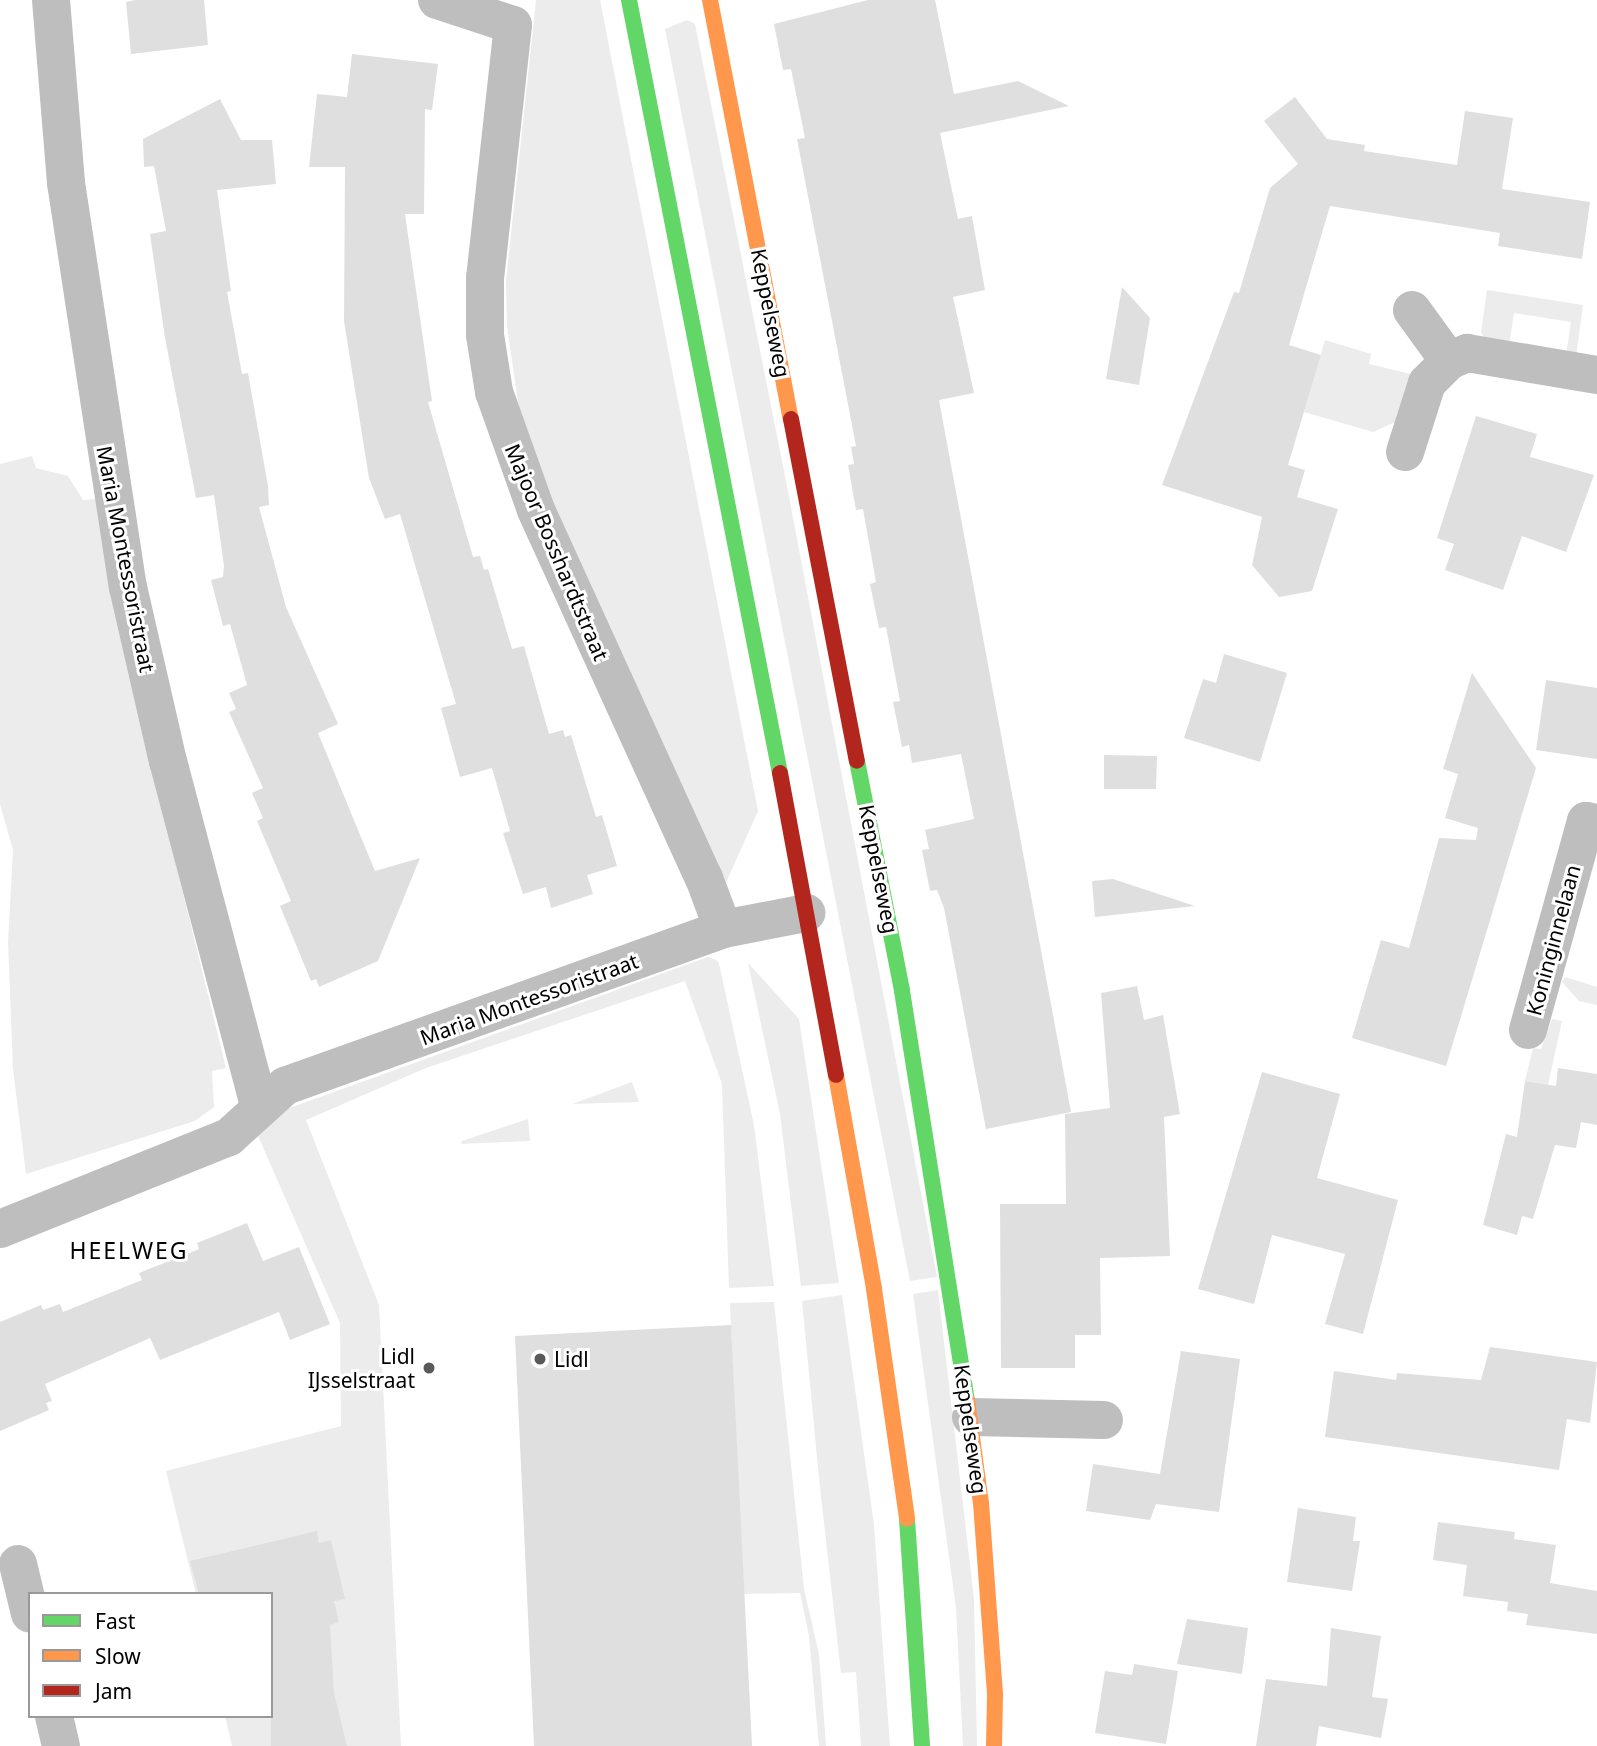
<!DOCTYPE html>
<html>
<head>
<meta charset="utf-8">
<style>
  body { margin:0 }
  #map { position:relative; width:1597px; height:1746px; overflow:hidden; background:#fff; font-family:"Noto Sans",sans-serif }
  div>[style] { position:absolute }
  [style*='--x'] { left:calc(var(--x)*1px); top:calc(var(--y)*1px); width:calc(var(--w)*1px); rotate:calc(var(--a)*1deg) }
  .green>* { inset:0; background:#ececec }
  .building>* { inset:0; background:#dfdfdf }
  .street>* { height:38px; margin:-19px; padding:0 19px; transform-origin:19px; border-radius:19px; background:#bebebe }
  .fast>* { height:16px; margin:-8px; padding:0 8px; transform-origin:8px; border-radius:8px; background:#63d668 }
  .slow>* { height:16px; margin:-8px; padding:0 8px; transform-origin:8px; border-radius:8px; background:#ff974d }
  .jam>* { height:16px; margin:-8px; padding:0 8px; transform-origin:8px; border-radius:8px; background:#b3261e }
  .dots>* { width:19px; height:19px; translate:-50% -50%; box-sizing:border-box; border:4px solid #fff; border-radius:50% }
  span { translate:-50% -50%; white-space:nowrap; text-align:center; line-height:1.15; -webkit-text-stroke:6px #fff; paint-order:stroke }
  .street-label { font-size:21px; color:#000 }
  .poi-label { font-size:21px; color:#000 }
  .right { translate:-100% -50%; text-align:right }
  .left { translate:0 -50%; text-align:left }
  .neighbourhood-label { font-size:23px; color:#000; letter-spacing:2px }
  .legend { position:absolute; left:28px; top:1592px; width:245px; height:126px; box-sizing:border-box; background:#fff; border:2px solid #999; margin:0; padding:9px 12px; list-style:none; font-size:21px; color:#000 }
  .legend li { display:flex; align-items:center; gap:14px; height:35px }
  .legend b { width:35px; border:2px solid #999 }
</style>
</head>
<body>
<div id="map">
  <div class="green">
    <i style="clip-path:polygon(536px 0,600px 0,758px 811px,725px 885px,559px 519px,520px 416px,507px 326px,506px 281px)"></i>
    <i style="clip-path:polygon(687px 20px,695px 24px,787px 486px,937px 1277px,910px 1281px,665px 29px)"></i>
    <i style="clip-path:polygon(1487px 290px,1583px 305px,1576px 357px,1566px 355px,1571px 322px,1514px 313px,1509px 346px,1487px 343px,1481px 332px)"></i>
    <i style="clip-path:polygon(1325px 340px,1371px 354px,1369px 364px,1415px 375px,1400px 420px,1373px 432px,1304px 412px)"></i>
    <i style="clip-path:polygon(32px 456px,36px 468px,68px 476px,83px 500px,96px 499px,129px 673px,226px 1068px,212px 1071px,214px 1107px,195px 1121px,26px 1174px,13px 1069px,8px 942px,13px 850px,0 804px,0 464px)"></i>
    <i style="clip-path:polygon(708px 957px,718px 961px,720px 968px,754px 1125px,774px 1286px,729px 1288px,722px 1084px,685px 981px,426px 1068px,306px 1120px,379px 1305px,401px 1746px,232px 1746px,225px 1716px,271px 1716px,271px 1594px,196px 1594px,166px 1471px,341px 1426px,340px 1323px,258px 1136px,284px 1110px)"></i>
    <i style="clip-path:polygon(748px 963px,799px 1019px,839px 1283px,801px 1286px,780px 1114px)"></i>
    <i style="clip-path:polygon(1565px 977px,1597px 987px,1597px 1005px,1579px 1001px,1562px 982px)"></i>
    <i style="clip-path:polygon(1552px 1019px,1562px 1021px,1548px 1085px,1525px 1081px,1533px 1048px,1541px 1049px)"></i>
    <i style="clip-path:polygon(632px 1082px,639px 1102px,572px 1104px)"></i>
    <i style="clip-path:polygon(528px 1119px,530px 1141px,461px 1144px,462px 1141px)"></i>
    <i style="clip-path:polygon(938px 1290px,974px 1599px,977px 1746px,963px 1746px,956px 1608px,913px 1294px)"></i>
    <i style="clip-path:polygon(842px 1295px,874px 1525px,890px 1746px,861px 1746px,856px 1672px,841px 1673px,820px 1488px,802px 1301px)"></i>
    <i style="clip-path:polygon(774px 1302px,804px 1589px,819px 1654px,826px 1746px,819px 1746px,809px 1636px,800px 1593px,742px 1594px,730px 1303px)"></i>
  </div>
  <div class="building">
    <i style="clip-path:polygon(135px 0,204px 0,208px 45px,131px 54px,126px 2px)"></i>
    <i style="clip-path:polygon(868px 0,935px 0,954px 94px,1018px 81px,1069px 106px,940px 133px,958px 219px,972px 216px,985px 290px,953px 297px,974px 393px,939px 400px,1071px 1112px,986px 1129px,944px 908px,937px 890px,930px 891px,922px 850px,929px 849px,925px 830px,974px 819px,961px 754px,912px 763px,909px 745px,902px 747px,893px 702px,900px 701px,886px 627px,879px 628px,870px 584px,876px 582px,863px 509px,856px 510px,848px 465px,854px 464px,851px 447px,856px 446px,797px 139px,805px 138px,791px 69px,783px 70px,774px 24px)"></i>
    <i style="clip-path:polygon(352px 54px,438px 64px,432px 110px,425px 109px,424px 214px,405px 214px,432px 401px,428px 402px,473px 557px,480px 556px,484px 570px,488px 569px,512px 649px,524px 646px,549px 734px,563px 730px,565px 737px,571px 735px,596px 817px,602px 815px,617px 866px,587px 875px,593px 894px,551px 908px,546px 887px,523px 894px,503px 833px,510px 831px,492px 768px,460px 777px,441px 708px,456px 704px,400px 514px,385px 519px,369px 478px,344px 321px,345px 167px,309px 167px,317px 94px,347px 97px)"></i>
    <i style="clip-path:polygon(1295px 97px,1327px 139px,1365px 145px,1364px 151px,1457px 165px,1465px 111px,1513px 118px,1502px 189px,1590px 202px,1582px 259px,1498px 246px,1500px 233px,1330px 206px,1289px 345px,1321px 355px,1288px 465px,1305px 470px,1297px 497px,1338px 509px,1312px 591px,1279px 597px,1252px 565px,1262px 517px,1162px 485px,1234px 292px,1239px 293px,1270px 188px,1298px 164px,1264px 121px)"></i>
    <i style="clip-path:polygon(220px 99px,241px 140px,272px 140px,276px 184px,217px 190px,231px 291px,227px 292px,242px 374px,248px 373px,268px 486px,269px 505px,259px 507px,286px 607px,338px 724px,318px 733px,375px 871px,420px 858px,378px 961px,319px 987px,316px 979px,311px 981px,280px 906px,291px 901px,257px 821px,263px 818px,252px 793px,263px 788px,229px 712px,236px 709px,229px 693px,247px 685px,230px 624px,223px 626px,211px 580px,223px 577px,224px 566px,214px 495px,196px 498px,165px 338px,150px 234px,166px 231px,154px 166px,144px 167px,143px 139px)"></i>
    <i style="clip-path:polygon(1122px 287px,1150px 318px,1139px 385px,1106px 379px)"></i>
    <i style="clip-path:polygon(1476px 416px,1537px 434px,1530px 457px,1594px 475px,1566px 552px,1522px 536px,1503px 590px,1445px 570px,1454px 544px,1437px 538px)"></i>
    <i style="clip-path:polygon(1224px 654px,1287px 673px,1260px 762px,1184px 738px,1203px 679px,1216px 683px)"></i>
    <i style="clip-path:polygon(1472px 673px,1536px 768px,1446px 1066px,1352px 1038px,1381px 940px,1409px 948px,1439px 838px,1476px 840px,1478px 828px,1445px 818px,1458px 774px,1443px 769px)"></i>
    <i style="clip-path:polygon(1546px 680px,1597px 688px,1597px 759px,1536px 750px)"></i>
    <i style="clip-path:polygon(1104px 755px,1157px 756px,1156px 789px,1104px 789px)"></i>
    <i style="clip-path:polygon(1113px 879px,1195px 906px,1095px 917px,1092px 881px)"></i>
    <i style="clip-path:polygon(1137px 986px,1144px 1020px,1163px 1015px,1180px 1114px,1164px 1117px,1170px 1256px,1100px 1258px,1101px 1335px,1075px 1335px,1075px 1368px,1001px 1368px,1000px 1204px,1066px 1204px,1065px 1114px,1110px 1108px,1101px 993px)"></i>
    <i style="clip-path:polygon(1558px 1068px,1597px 1074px,1597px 1125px,1581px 1122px,1576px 1148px,1555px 1145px,1533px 1219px,1522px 1216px,1517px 1235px,1483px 1225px,1506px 1134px,1517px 1137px,1525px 1081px,1556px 1086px)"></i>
    <i style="clip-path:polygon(1262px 1072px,1340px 1094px,1317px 1178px,1398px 1200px,1363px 1334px,1325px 1324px,1345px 1254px,1272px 1235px,1254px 1304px,1198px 1289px)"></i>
    <i style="clip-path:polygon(247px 1223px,263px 1261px,299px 1247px,330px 1324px,290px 1340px,279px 1312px,160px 1360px,150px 1338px,45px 1384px,52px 1401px,46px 1403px,49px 1410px,0 1431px,0 1322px,41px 1305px,43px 1310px,60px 1304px,63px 1312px,142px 1280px,139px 1273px,199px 1249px,197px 1243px)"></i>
    <i style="clip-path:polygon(731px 1325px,752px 1746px,534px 1746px,515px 1336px)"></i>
    <i style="clip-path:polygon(1490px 1347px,1597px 1362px,1590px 1423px,1567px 1419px,1559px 1470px,1325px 1437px,1334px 1371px,1396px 1380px,1397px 1373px,1481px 1380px)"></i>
    <i style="clip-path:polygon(1181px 1351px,1240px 1359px,1219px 1512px,1156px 1504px,1150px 1520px,1086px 1511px,1093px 1464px,1160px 1474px)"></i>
    <i style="clip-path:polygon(1298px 1508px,1356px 1517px,1353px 1541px,1360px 1541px,1352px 1591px,1287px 1582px)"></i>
    <i style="clip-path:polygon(1438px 1522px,1515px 1532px,1514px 1539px,1556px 1545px,1550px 1583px,1597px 1591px,1597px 1634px,1526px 1625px,1528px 1614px,1507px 1611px,1508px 1602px,1463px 1596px,1467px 1565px,1433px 1560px)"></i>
    <i style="clip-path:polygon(317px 1531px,319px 1543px,331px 1540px,345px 1599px,334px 1601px,339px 1622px,330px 1625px,334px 1693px,347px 1746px,271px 1746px,271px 1594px,199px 1594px,190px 1561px)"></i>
    <i style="clip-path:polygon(1187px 1619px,1248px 1628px,1242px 1674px,1177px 1664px)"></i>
    <i style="clip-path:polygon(1331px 1628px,1381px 1636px,1372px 1697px,1388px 1699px,1381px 1738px,1319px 1726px,1316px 1746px,1256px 1746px,1266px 1679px,1327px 1686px)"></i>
    <i style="clip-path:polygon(1134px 1664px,1178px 1671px,1166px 1744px,1095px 1733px,1105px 1671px,1132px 1675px)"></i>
  </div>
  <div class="street">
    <i style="--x:51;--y:0;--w:184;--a:85.3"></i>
    <i style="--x:66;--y:183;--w:409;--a:81.3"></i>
    <i style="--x:128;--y:587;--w:179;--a:77.1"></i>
    <i style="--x:168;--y:761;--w:357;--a:75.2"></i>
    <i style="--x:437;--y:0;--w:80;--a:18.2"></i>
    <i style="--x:513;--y:25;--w:254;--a:96.3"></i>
    <i style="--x:485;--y:277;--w:58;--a:90"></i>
    <i style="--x:485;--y:335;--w:58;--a:81"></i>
    <i style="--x:494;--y:392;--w:125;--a:70.4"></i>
    <i style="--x:536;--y:510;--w:405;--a:65.5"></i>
    <i style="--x:704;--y:878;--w:54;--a:69.6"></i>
    <i style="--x:1412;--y:310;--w:63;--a:54"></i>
    <i style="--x:1405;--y:452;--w:72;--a:-72.3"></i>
    <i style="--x:1427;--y:383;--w:31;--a:-45"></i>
    <i style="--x:1449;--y:361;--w:20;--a:-24"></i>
    <i style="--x:1467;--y:353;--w:132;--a:9.6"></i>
    <i style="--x:1528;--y:1030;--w:217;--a:-74.5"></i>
    <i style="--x:1586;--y:821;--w:11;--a:10"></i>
    <i style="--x:0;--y:1229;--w:247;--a:-21.9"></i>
    <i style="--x:229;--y:1137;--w:76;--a:-42.3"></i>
    <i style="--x:285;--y:1086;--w:465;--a:-19.7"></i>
    <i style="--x:723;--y:929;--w:85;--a:-10.9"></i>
    <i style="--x:971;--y:1417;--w:133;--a:1.3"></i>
    <i style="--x:18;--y:1564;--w:51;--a:76.5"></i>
    <i style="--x:54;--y:1716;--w:31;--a:77"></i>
  </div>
  <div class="fast">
    <i style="--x:629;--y:0;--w:788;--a:78.95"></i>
    <i style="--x:857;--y:761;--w:234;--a:78.9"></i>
    <i style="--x:902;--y:991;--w:414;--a:81"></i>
    <i style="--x:907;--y:1519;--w:227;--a:86.2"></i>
  </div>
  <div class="slow">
    <i style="--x:710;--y:0;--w:427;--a:79.1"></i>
    <i style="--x:836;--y:1075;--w:217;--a:79.9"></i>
    <i style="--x:874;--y:1289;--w:232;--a:81.8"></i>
    <i style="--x:967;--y:1400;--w:104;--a:82.3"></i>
    <i style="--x:981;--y:1503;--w:193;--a:85.8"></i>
    <i style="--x:995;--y:1695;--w:51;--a:91.1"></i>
  </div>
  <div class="jam">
    <i style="--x:791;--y:419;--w:348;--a:79.1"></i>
    <i style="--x:780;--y:773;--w:307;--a:79.5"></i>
  </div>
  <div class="dots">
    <i style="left:540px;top:1359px;background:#595959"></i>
    <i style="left:429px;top:1368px;background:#595959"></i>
  </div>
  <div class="street-label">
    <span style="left:771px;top:313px;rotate:79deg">Keppelseweg</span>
    <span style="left:557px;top:552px;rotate:67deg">Majoor Bosshardtstraat</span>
    <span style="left:126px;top:559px;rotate:79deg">Maria Montessoristraat</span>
    <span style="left:879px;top:869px;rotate:79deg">Keppelseweg</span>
    <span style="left:1553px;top:940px;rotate:-75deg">Koninginnelaan</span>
    <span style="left:529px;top:999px;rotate:-20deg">Maria Montessoristraat</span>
    <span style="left:971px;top:1429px;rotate:82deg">Keppelseweg</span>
  </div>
  <div class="poi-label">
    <span class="right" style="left:415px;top:1368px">Lidl<br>IJsselstraat</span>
    <span class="left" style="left:554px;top:1359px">Lidl</span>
  </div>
  <div class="neighbourhood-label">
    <span style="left:129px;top:1250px">HEELWEG</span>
  </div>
  <ul class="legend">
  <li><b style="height:9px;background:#63d668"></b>Fast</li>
  <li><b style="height:9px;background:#ff974d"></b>Slow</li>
  <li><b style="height:9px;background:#b3261e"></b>Jam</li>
  </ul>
</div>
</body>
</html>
